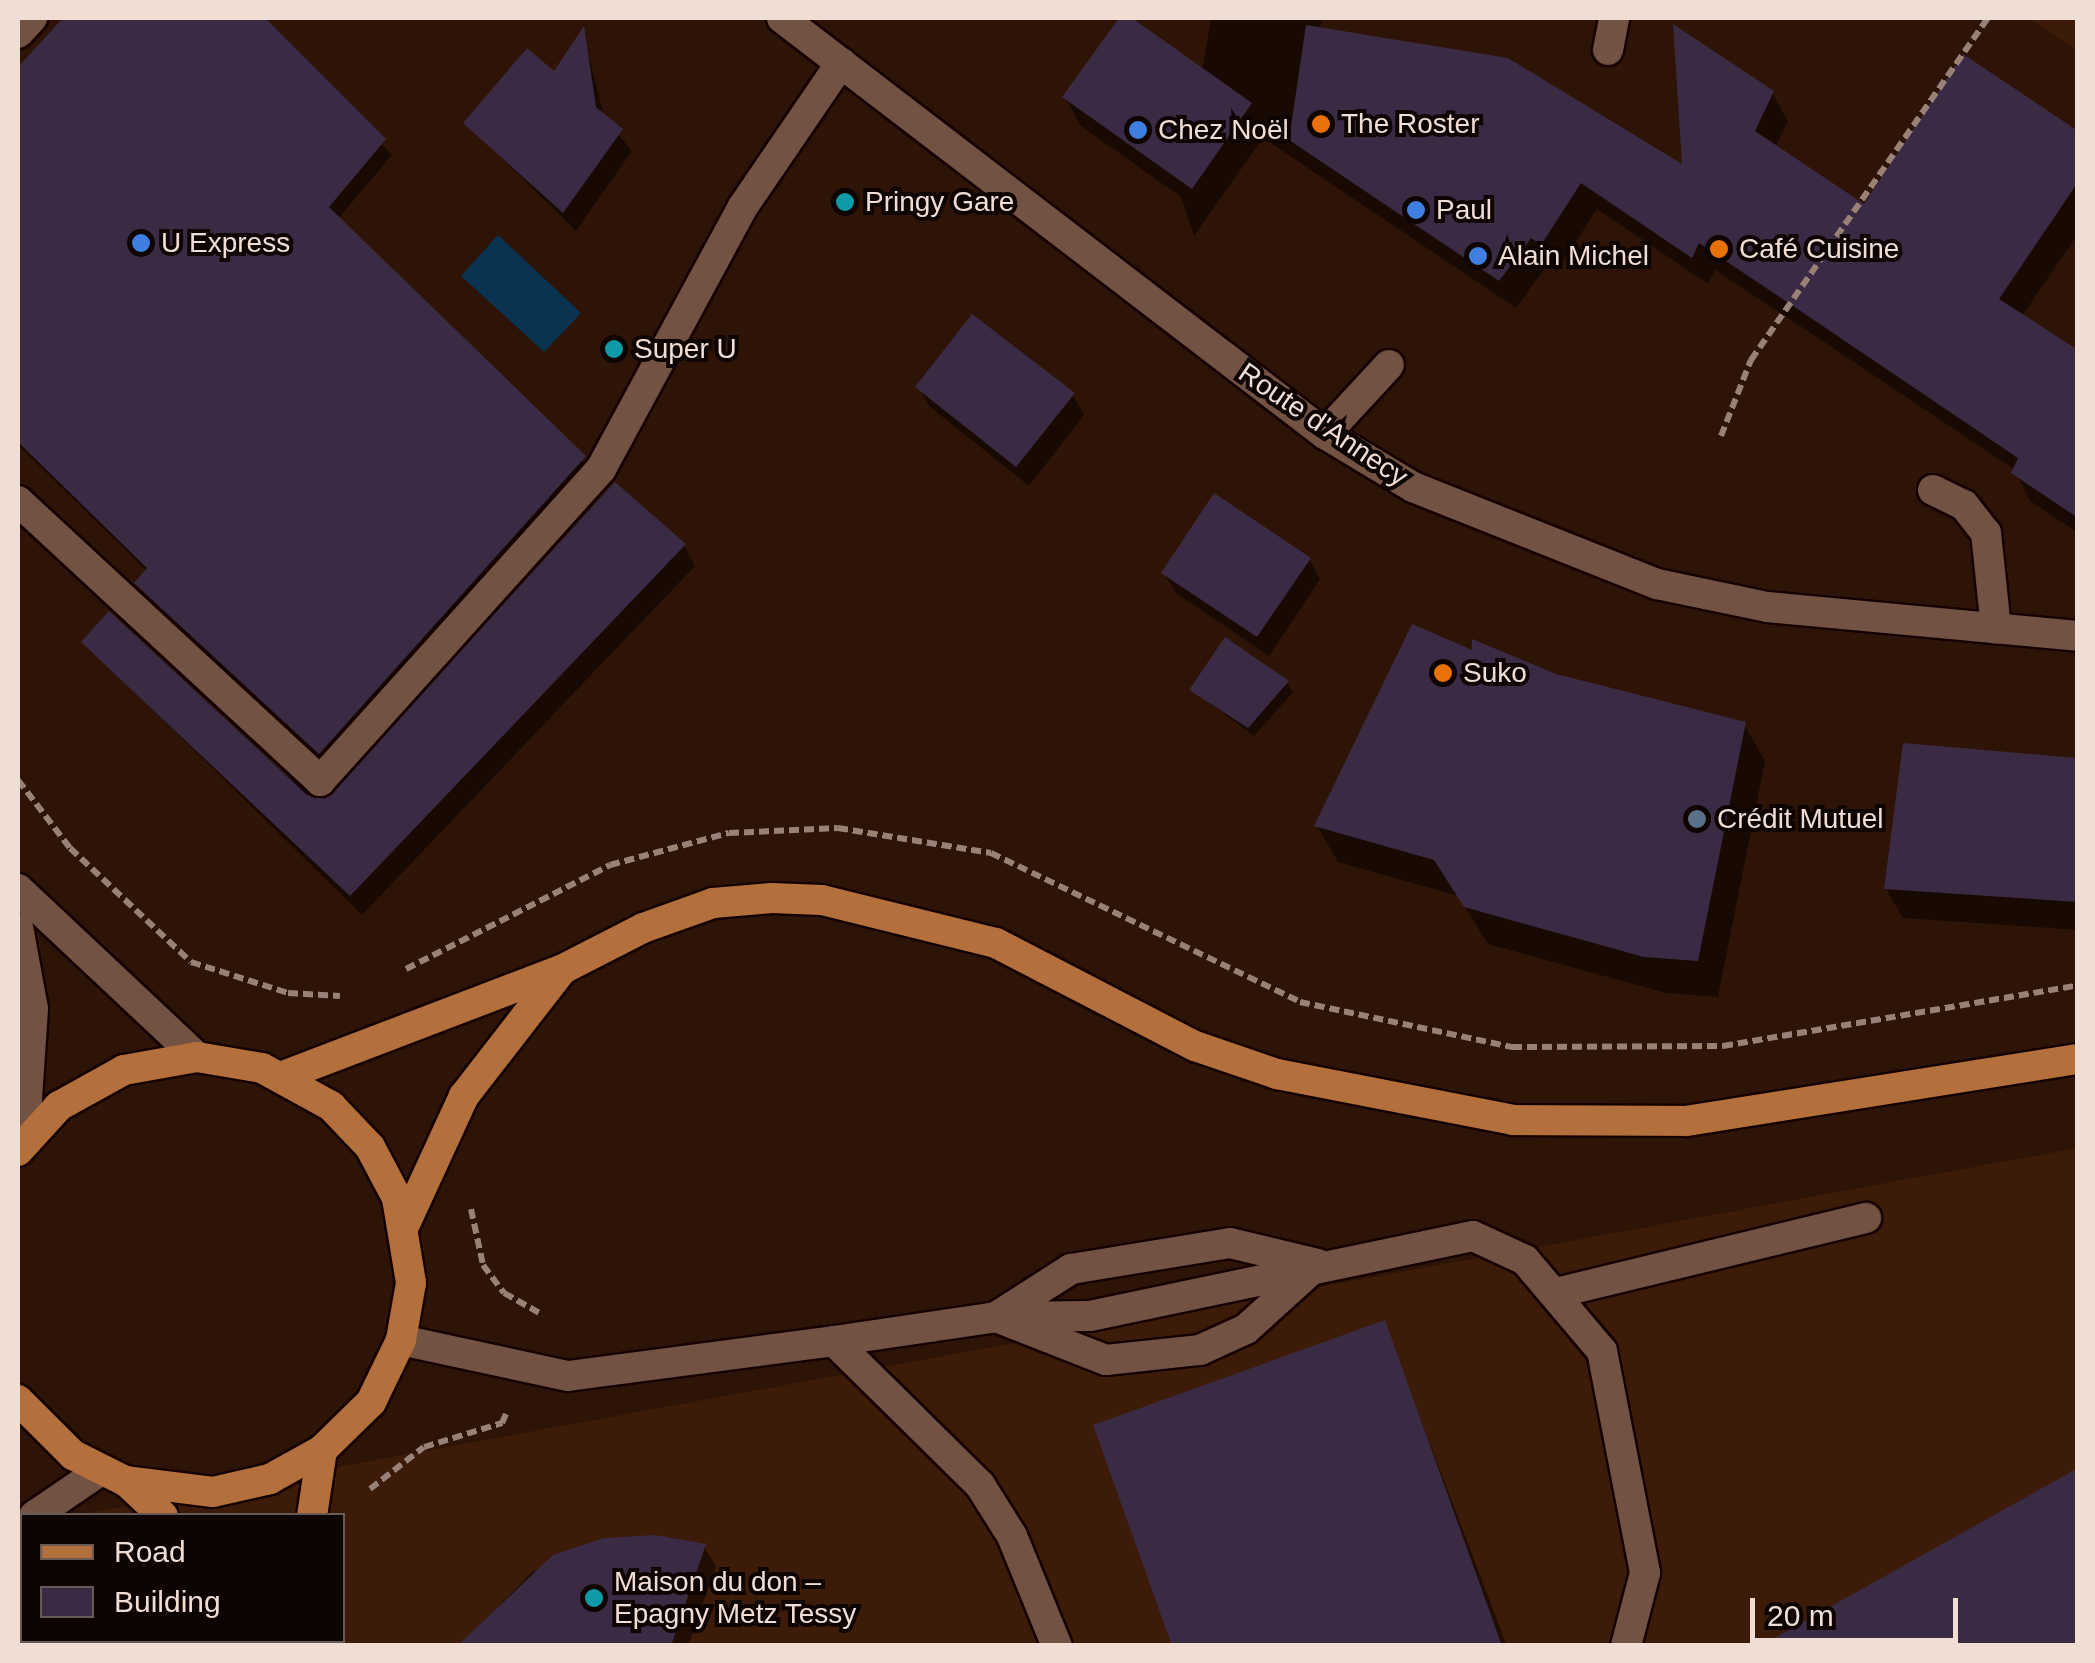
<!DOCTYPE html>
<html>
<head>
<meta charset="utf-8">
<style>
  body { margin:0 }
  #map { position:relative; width:2095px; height:1663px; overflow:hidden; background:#2e1406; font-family:Arial,sans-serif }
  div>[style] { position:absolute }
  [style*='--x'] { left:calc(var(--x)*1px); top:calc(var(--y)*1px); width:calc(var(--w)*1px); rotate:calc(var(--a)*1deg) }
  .built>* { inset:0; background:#3c1b09 }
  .water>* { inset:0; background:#0a3351 }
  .shadow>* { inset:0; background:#0007 }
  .building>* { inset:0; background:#3b2a43 }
  .path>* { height:6px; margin-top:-3px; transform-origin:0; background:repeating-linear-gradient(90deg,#988277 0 10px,transparent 0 15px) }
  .roads { filter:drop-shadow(2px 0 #150100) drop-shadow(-2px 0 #150100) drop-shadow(0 2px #150100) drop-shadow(0 -2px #150100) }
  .lane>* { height:30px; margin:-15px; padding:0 15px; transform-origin:15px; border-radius:15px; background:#725243 }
  .street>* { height:30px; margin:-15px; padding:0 15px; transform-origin:15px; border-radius:15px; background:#725243 }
  .secondary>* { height:30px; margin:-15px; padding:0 15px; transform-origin:15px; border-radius:15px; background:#725243 }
  .primary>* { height:30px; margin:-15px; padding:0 15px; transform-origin:15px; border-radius:15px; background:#b36f3c }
  .dots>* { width:28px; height:28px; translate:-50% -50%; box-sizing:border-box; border:5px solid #0e0402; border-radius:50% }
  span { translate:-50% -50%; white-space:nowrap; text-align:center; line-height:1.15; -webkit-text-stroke:8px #0e0402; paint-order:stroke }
  .poi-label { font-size:28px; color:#f0ddd4 }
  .left { translate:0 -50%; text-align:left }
  .street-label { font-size:28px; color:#f0ddd4 }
  .frame { position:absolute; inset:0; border:20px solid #f0ddd4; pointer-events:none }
  .legend { position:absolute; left:20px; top:1513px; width:325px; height:130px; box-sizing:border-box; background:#0e0402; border:2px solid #685b56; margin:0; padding:12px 18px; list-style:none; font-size:30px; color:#f0ddd4 }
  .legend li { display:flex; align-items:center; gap:20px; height:50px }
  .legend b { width:50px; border:2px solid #685b56 }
  .scale { position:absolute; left:1750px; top:1598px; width:208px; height:45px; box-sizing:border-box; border:5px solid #f0ddd4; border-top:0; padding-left:12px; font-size:30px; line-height:35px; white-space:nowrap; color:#f0ddd4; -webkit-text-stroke:8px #0e0402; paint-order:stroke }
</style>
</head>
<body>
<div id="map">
  <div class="built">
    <i style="clip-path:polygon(2028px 18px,2077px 18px,2077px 51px,2077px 50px)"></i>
    <i style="clip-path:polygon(2077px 1148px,2077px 1645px,18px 1645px,18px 1526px,22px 1640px,342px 1640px,342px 1516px,76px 1515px)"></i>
  </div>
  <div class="water">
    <i style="clip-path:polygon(498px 235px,581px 313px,544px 352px,461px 276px)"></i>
  </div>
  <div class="shadow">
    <i style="clip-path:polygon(74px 18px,260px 18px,392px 155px,338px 219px,592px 472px,328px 766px,145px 597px,137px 583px,148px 572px,18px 445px,18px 74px)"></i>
    <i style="clip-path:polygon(1122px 18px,1202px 70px,1211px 18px,1322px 18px,1320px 30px,1685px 169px,1772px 93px,1788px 121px,1775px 148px,1864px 207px,2078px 134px,2078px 234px,2022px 316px,2078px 353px,2078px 533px,2030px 501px,2015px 470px,1821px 340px,1715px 270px,1708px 284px,1597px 209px,1557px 271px,1547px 265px,1516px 308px,1263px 138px,1194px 236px,1181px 197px,1081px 126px,1065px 98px)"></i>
    <i style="clip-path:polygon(583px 31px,604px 117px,632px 151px,576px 231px,466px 123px,555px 75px)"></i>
    <i style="clip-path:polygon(918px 387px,1073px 395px,1084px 415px,1029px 486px,930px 407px)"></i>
    <i style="clip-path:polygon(684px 546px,695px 566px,362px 915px,84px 642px,326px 802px)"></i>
    <i style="clip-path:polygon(1309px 559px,1320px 579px,1269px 656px,1176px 593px,1164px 573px)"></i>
    <i style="clip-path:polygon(1474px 654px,1744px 724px,1765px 761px,1718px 997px,1666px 993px,1488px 944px,1458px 896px,1338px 862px,1317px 826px)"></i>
    <i style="clip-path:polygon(1287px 682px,1293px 692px,1254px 736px,1192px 690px)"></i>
    <i style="clip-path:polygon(2078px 760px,2078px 930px,1903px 918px,1886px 889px)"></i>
    <i style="clip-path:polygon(1384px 1323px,1507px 1646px,1175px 1646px)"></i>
    <i style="clip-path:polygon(604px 1540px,704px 1547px,716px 1566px,688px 1646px,484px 1646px,475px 1630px,532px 1572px)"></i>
  </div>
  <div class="building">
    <i style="clip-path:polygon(63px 18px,265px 18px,386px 139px,329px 207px,586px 456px,319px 754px,134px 583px,147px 568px,18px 442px,18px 67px)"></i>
    <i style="clip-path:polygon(1119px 18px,1132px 18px,1252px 103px,1192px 189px,1062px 97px)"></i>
    <i style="clip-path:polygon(1673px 24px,1774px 91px,1755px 131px,1864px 204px,1963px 54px,2078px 131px,2078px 182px,1999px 299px,2078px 350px,2078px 518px,2011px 473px,2018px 458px,1802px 312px,1699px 243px,1692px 258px,1581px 183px,1541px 245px,1531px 238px,1499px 281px,1289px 140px,1306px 25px,1508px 58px,1682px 164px)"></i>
    <i style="clip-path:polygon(584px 26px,596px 107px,623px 129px,563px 213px,463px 123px,527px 48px,554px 71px)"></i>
    <i style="clip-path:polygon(972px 314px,1075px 393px,1016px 467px,915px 387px)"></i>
    <i style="clip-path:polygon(615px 482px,686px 544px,350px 896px,81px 642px,109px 611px,307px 795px,325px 799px)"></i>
    <i style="clip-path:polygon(1214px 493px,1311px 558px,1257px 637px,1161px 573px)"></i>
    <i style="clip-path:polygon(1412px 624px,1472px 650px,1472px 639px,1556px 674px,1746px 722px,1698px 961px,1644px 957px,1464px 907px,1434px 860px,1314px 826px)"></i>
    <i style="clip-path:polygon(1225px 637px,1289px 681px,1248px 728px,1189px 690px)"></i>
    <i style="clip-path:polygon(1903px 743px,2078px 758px,2078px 902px,1884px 889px)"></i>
    <i style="clip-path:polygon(1385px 1320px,1502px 1646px,1172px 1646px,1093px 1425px)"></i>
    <i style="clip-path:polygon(2078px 1468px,2078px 1646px,1760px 1646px)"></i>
    <i style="clip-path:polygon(655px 1535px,706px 1544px,671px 1646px,457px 1646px,553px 1555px,604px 1538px)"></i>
  </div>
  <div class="path">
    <i style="--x:1721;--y:436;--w:82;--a:-68.5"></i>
    <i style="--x:1751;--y:360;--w:416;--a:-55.3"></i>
    <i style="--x:18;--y:780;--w:86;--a:52.6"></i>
    <i style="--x:70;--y:848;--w:166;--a:43.3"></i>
    <i style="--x:191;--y:962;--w:102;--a:17.7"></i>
    <i style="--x:288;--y:993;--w:52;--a:3.3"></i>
    <i style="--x:406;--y:969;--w:229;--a:-27"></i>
    <i style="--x:610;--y:865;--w:123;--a:-15.1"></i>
    <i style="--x:729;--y:833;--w:109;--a:-2.6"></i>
    <i style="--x:838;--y:828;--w:155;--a:9.3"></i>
    <i style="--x:991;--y:853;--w:343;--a:25.7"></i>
    <i style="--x:1300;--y:1002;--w:217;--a:12"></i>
    <i style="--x:1512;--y:1047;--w:211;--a:-0.3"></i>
    <i style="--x:1723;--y:1046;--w:360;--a:-9.7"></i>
    <i style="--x:471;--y:1209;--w:57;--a:77.9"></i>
    <i style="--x:483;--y:1265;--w:35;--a:53"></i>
    <i style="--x:504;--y:1293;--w:45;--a:29.4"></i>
    <i style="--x:370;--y:1489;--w:68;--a:-37.9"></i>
    <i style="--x:424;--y:1447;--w:82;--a:-17.1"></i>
    <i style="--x:502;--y:1423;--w:12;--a:-66"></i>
  </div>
  <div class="roads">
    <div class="lane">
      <i style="--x:18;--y:33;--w:21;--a:-47"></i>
      <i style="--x:1325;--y:434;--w:94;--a:-47.2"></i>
      <i style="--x:1933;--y:490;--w:34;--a:26"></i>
      <i style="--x:1964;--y:505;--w:36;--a:52"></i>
      <i style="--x:1986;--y:533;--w:96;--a:84"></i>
      <i style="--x:18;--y:501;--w:412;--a:42.8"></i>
      <i style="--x:320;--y:781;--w:420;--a:-48"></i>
      <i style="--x:601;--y:469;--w:297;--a:-61.6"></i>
      <i style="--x:742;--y:208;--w:176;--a:-55.7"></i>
      <i style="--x:1318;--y:1264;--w:90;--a:-166.6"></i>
      <i style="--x:1230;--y:1243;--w:161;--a:170.7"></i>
      <i style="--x:1071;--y:1269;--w:89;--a:147.4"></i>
      <i style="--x:996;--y:1317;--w:94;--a:-0.6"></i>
      <i style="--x:1090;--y:1316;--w:391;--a:-11.8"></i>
      <i style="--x:1473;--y:1236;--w:57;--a:24.8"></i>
      <i style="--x:1525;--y:1260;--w:119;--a:49.8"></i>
      <i style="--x:1602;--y:1351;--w:226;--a:79"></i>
      <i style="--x:1645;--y:1573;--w:75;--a:104.6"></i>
      <i style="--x:1560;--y:1292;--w:315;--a:-13.6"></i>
      <i style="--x:834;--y:1341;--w:164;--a:-8.4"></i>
      <i style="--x:996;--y:1317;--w:118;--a:21.4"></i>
      <i style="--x:1106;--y:1360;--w:95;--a:-6.1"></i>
      <i style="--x:1200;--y:1350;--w:51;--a:-24.5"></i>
      <i style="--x:1246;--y:1329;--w:85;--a:-42.1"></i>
      <i style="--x:834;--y:1341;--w:205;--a:44.6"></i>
      <i style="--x:980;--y:1485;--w:60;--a:57.9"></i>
      <i style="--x:1012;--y:1536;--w:119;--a:67.8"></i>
    </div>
    <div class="street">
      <i style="--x:1608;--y:50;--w:33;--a:-79"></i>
      <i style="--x:401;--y:1340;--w:171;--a:12.2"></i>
      <i style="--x:568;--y:1376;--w:268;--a:-7.5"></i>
      <i style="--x:34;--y:1516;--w:80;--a:-34.3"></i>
    </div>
    <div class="secondary">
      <i style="--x:782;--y:18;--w:684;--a:37.46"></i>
      <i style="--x:1325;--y:434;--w:103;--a:31.1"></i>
      <i style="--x:1413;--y:487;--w:263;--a:21.7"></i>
      <i style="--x:1657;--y:584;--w:112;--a:11.8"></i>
      <i style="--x:1767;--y:607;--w:312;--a:5.3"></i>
      <i style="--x:18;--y:889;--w:245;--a:43.2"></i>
      <i style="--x:18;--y:927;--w:83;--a:79.6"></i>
      <i style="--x:33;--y:1009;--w:134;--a:93.8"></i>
    </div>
    <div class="primary">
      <i style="--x:283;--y:1076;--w:300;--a:-20.9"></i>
      <i style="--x:563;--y:969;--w:90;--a:-27.1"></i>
      <i style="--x:643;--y:928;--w:74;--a:-19.7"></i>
      <i style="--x:713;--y:903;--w:59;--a:-4.8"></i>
      <i style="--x:772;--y:898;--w:50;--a:2.3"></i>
      <i style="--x:822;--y:900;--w:179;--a:13.9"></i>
      <i style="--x:996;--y:943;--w:224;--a:27.4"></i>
      <i style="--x:1195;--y:1046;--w:87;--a:18.9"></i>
      <i style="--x:1277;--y:1074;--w:240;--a:11"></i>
      <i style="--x:1513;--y:1120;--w:173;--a:0.3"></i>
      <i style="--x:1686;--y:1121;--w:397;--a:-9"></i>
      <i style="--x:18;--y:1151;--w:61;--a:-47.7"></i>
      <i style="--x:59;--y:1106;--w:74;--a:-29"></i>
      <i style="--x:124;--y:1070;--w:74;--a:-10.1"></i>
      <i style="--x:197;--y:1057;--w:66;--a:9.6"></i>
      <i style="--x:262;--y:1068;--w:79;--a:28.8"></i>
      <i style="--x:331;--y:1106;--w:57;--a:46.4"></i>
      <i style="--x:370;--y:1147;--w:58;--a:62.1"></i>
      <i style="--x:397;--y:1198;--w:86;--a:80.6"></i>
      <i style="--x:411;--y:1283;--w:58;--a:100"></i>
      <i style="--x:401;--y:1340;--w:69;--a:115.8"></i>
      <i style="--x:371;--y:1402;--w:69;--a:135.6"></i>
      <i style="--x:322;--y:1450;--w:60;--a:150.9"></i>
      <i style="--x:270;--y:1479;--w:58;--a:167.2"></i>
      <i style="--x:213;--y:1492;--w:89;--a:-172.9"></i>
      <i style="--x:125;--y:1481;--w:58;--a:-153.4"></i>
      <i style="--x:73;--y:1455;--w:78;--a:-135"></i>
      <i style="--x:405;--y:1224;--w:141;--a:-65.3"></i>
      <i style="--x:464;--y:1096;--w:158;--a:-52.2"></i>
      <i style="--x:128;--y:1483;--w:48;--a:43.3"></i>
      <i style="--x:312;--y:1516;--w:67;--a:-81.4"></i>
      <i style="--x:241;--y:1640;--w:6;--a:72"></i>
      <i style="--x:301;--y:1646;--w:6;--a:-90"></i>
    </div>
  </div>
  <div class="dots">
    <i style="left:1321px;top:124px;background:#e8710a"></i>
    <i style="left:1138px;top:130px;background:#3f7fe0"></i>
    <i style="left:845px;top:202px;background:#0f9aa8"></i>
    <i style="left:1416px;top:210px;background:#3f7fe0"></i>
    <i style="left:141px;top:243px;background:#3f7fe0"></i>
    <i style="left:1719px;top:249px;background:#e8710a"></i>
    <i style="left:1478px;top:256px;background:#3f7fe0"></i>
    <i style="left:614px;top:349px;background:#0f9aa8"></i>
    <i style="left:1443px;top:673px;background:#e8710a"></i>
    <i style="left:1697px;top:819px;background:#5c6f8a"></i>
    <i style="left:594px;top:1598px;background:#0f9aa8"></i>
  </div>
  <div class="poi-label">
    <span class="left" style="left:1341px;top:124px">The Roster</span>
    <span class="left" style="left:1158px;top:130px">Chez Noël</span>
    <span class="left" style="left:865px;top:202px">Pringy Gare</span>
    <span class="left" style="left:1436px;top:210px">Paul</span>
    <span class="left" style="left:161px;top:243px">U Express</span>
    <span class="left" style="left:1739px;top:249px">Café Cuisine</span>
    <span class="left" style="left:1498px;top:256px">Alain Michel</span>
    <span class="left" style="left:634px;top:349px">Super U</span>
    <span class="left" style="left:1463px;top:673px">Suko</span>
    <span class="left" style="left:1717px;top:819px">Crédit Mutuel</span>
    <span class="left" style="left:614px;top:1598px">Maison du don –<br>Epagny Metz Tessy</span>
  </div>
  <div class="street-label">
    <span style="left:1323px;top:425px;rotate:34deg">Route d'Annecy</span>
  </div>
  <div class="frame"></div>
  <ul class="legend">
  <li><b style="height:12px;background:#b36f3c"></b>Road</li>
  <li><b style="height:28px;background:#3b2a43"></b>Building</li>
  </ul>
  <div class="scale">20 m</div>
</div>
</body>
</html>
